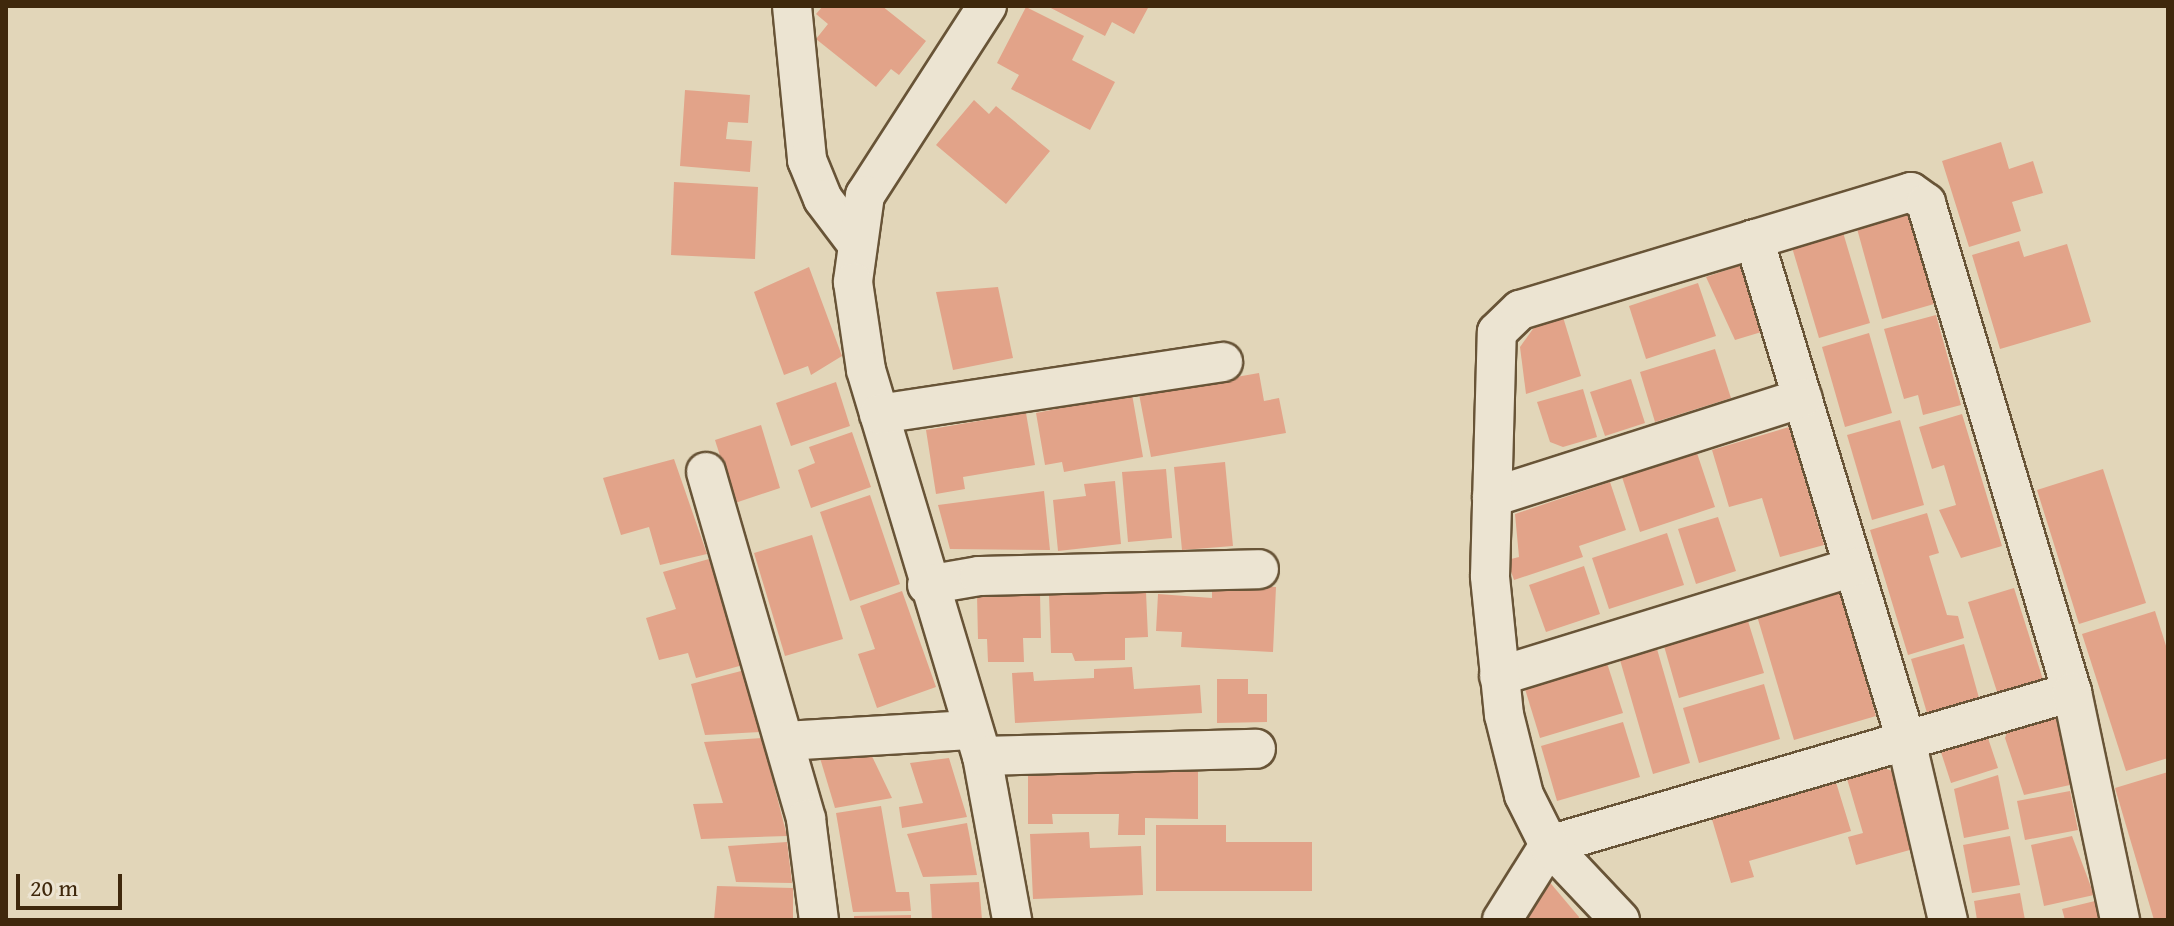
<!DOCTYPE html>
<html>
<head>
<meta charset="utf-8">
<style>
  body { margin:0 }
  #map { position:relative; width:2174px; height:926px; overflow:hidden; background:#e2d6b9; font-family:"Gentium Book Plus",serif }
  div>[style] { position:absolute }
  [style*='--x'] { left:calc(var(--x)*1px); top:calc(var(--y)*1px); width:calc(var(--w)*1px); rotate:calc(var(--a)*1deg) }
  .building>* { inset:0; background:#e2a389 }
  .roads { filter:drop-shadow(2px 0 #685437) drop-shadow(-2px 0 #685437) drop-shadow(0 2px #685437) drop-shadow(0 -2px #685437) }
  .minor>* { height:38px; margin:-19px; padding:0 19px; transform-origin:19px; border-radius:19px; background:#ece4d2 }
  span { translate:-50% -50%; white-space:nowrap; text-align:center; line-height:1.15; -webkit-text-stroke:6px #ece4d2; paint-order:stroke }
  .frame { position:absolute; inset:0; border:8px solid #3f280c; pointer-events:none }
  .scale { position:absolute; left:16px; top:874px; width:106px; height:36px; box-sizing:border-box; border:4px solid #3f280c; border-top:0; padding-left:10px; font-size:24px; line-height:28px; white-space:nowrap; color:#3f280c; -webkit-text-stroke:6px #ece4d2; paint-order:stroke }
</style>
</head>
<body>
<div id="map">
  <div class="building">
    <i style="clip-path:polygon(823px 6px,882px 6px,926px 41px,899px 75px,891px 69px,876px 87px,816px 39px,828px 24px,816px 14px)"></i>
    <i style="clip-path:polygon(1047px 6px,1149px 6px,1134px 34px,1112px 22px,1105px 36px)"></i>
    <i style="clip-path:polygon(1026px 7px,1084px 36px,1072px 60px,1115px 82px,1090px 130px,1011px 89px,1019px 75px,997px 63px)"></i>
    <i style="clip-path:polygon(685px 90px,750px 95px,748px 123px,728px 122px,726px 139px,752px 141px,750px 172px,680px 166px)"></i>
    <i style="clip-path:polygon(974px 100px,989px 114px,996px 106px,1050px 151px,1006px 204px,936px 145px)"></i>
    <i style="clip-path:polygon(2001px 142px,2009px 169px,2033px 161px,2043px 193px,2012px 202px,2021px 231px,1969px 247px,1942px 161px)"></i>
    <i style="clip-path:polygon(674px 182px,758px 187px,755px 259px,671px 255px)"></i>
    <i style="clip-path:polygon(1907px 211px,1934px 304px,1882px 319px,1856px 225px)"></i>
    <i style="clip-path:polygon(1842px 229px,1870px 323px,1819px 338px,1791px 244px)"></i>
    <i style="clip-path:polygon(2019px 241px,2024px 257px,2067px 244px,2091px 322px,2000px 349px,1972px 255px)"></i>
    <i style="clip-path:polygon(1747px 263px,1768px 330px,1735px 340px,1706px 277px)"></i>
    <i style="clip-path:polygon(809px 267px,842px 356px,811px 375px,808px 366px,784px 375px,754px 292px)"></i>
    <i style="clip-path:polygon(1698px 283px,1716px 336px,1646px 359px,1629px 306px)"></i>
    <i style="clip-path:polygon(998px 287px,1013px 358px,953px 370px,936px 292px)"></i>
    <i style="clip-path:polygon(1936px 315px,1961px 405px,1923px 415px,1918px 395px,1904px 399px,1884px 329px)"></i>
    <i style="clip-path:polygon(1563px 317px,1581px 376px,1526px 394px,1520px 347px,1535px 326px)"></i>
    <i style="clip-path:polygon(1869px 333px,1892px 413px,1845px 427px,1822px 347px)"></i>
    <i style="clip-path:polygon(1715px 349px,1731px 398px,1655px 422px,1640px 372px)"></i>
    <i style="clip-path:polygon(1259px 373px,1264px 401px,1279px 398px,1286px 433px,1151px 457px,1139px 394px)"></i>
    <i style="clip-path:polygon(1631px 379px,1645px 423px,1605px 436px,1590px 392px)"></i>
    <i style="clip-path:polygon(836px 382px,850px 426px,791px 446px,776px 403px)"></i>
    <i style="clip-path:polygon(1583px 389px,1597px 437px,1563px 447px,1550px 442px,1537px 402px)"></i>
    <i style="clip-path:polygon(1132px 394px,1143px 457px,1064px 472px,1062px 462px,1045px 465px,1036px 413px)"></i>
    <i style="clip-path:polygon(1026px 413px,1035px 465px,963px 477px,965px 489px,936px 494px,926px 430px)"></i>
    <i style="clip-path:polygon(1962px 414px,2002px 546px,1961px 558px,1939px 510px,1956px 505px,1944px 465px,1932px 469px,1919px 427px)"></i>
    <i style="clip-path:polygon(1900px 420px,1924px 505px,1872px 520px,1847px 435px)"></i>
    <i style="clip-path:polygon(761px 425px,780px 488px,735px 503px,715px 440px)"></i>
    <i style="clip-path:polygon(1789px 427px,1824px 545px,1780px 557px,1762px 498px,1729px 507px,1712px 450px)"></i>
    <i style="clip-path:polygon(852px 432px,871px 487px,811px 508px,798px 470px,815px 463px,809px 447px)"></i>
    <i style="clip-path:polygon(1697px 453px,1715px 507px,1640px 532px,1622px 477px)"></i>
    <i style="clip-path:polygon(674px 459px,707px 554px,660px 565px,649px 527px,621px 535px,603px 478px)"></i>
    <i style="clip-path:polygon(1225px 462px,1233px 546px,1182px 550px,1174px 467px)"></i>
    <i style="clip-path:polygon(1166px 469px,1172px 538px,1128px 542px,1122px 472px)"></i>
    <i style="clip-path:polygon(2103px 469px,2146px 603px,2079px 624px,2037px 490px)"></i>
    <i style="clip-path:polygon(1115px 481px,1121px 544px,1058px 551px,1053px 500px,1086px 496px,1084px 484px)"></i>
    <i style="clip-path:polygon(1610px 482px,1626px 530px,1579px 546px,1583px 557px,1514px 580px,1507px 560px,1519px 557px,1515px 514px)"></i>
    <i style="clip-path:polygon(1044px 491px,1050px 550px,950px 549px,938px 505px)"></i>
    <i style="clip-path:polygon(870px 495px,900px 584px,850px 601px,820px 512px)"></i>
    <i style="clip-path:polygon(1927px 513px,1939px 553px,1929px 556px,1947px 615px,1958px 616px,1964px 638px,1908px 655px,1870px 530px)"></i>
    <i style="clip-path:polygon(1718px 517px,1736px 571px,1696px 584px,1678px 529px)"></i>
    <i style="clip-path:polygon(1667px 533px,1684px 585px,1609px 609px,1592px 558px)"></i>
    <i style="clip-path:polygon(812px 535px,843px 639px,785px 656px,754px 553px)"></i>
    <i style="clip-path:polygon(709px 559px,743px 665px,696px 678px,688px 653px,659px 660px,646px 618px,676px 609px,663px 572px)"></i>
    <i style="clip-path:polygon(1584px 566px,1600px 614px,1546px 632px,1529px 585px)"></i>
    <i style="clip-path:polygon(1212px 583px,1276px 587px,1273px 652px,1181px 647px,1182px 632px,1156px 631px,1158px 594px,1212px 598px)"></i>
    <i style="clip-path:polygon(2014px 588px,2045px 686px,2000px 701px,1968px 602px)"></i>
    <i style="clip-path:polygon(902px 591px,936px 687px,877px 708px,858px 654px,875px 649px,860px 606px)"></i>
    <i style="clip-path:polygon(1146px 592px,1148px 637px,1125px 638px,1125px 660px,1075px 661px,1072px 653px,1051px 653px,1049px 595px)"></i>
    <i style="clip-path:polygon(1840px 592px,1876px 716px,1794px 740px,1757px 616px)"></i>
    <i style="clip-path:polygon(1040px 593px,1041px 638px,1023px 638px,1024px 662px,988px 662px,987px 639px,978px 639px,977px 595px)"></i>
    <i style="clip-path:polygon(2155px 611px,2168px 652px,2168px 758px,2126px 771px,2082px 634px)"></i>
    <i style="clip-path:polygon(1748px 621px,1764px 673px,1679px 698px,1664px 646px)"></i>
    <i style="clip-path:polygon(1964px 644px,1979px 698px,1927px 713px,1911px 659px)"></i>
    <i style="clip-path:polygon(1657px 649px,1690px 763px,1653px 774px,1620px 660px)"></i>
    <i style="clip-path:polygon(1607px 663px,1623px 713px,1540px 738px,1525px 689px)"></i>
    <i style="clip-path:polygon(1132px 667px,1134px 689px,1200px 685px,1202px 713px,1015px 723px,1012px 673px,1033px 672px,1034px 681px,1094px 678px,1094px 669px)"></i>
    <i style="clip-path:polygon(745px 670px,760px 732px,705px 735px,691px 684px)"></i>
    <i style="clip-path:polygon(1217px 679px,1248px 679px,1248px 694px,1267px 694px,1267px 722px,1217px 723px)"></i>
    <i style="clip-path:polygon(1764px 684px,1780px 739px,1699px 763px,1683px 708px)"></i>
    <i style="clip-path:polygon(2055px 713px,2070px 785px,2024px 795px,2005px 738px,2011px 722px)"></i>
    <i style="clip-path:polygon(1623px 722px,1640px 777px,1557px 801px,1541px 746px)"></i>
    <i style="clip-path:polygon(1985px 729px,1998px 768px,1951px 783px,1938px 743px)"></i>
    <i style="clip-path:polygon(762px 738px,787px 836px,701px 839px,693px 804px,723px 803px,704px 742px)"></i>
    <i style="clip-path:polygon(869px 750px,892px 798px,835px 808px,820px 758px)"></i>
    <i style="clip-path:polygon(949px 758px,967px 817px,902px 828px,899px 807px,923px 803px,910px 763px)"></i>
    <i style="clip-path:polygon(1873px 764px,1895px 772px,1917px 848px,1856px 865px,1848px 837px,1863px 833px,1845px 772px)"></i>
    <i style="clip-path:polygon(1028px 769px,1198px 769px,1198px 819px,1145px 818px,1145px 835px,1118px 835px,1119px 814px,1052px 814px,1053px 824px,1028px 824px)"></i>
    <i style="clip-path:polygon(2168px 772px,2168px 920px,2154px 920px,2115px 788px)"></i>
    <i style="clip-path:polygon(1998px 775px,2009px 829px,1964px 838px,1954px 789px)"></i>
    <i style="clip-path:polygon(1835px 779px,1851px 831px,1749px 861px,1754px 877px,1731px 883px,1711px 816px)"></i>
    <i style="clip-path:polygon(2070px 791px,2078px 830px,2025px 840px,2017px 801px)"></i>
    <i style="clip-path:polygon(881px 806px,896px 892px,909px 892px,911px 911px,853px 912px,836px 813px)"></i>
    <i style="clip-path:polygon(967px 823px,977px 875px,923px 877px,907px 834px)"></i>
    <i style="clip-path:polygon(1156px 825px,1226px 825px,1226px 842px,1312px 842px,1312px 891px,1156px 891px)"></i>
    <i style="clip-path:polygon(1089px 832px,1090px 848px,1141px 846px,1143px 895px,1033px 899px,1030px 834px)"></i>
    <i style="clip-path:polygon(2010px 836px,2020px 885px,1972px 893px,1963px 845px)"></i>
    <i style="clip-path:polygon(2072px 836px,2094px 895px,2044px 906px,2031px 845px)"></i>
    <i style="clip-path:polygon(787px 842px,792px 883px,736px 882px,728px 846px)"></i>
    <i style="clip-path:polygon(1547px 879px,1579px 917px,1578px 920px,1527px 920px)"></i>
    <i style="clip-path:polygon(979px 882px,982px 920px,932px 920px,930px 884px)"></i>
    <i style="clip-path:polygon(717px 886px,793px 888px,793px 920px,714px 920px)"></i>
    <i style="clip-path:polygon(2020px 893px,2025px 920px,1977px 920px,1974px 901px)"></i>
    <i style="clip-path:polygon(2095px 901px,2100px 920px,2065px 920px,2062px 909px)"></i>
    <i style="clip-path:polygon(911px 915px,911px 920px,854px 920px,854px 916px)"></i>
  </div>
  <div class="roads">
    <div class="minor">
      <i style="--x:792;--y:6;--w:155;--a:84.4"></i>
      <i style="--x:807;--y:160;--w:42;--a:67.7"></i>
      <i style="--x:823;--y:199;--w:51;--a:52.9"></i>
      <i style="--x:987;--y:6;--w:225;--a:122.8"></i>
      <i style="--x:865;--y:195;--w:88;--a:97.9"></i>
      <i style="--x:853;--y:282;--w:89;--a:81.6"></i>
      <i style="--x:866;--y:370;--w:403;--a:73.3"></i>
      <i style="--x:982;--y:756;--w:167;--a:79.6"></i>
      <i style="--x:1754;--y:239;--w:524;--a:73.12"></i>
      <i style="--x:1906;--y:740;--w:185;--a:76.9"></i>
      <i style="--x:879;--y:414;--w:348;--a:-8.6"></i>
      <i style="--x:706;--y:472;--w:361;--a:73.9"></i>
      <i style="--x:806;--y:819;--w:102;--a:82.7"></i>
      <i style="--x:1492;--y:497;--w:326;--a:-17.7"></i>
      <i style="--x:927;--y:585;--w:53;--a:-9.8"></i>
      <i style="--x:979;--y:576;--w:280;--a:-1.4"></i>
      <i style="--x:1499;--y:676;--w:370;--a:-17.1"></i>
      <i style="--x:785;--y:741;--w:185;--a:-3.4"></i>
      <i style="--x:982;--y:756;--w:274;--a:-1.5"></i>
      <i style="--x:1502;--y:920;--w:89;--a:-57.9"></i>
      <i style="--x:1549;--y:845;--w:545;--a:-16.31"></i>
      <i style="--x:1620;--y:920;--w:103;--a:-133.4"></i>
      <i style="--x:1549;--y:845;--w:56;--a:-116.6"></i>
      <i style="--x:1524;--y:795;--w:82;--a:-104"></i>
      <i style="--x:1504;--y:715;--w:140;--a:-95.8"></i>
      <i style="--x:1490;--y:576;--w:244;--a:-88.4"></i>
      <i style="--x:1497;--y:332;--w:32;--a:-44"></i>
      <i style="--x:1520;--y:310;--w:408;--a:-16.8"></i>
      <i style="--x:1911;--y:192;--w:19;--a:36"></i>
      <i style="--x:1926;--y:203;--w:510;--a:73.38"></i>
      <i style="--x:2072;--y:692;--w:233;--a:78.1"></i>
    </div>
  </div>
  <div class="frame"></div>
  <div class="scale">20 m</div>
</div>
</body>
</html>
